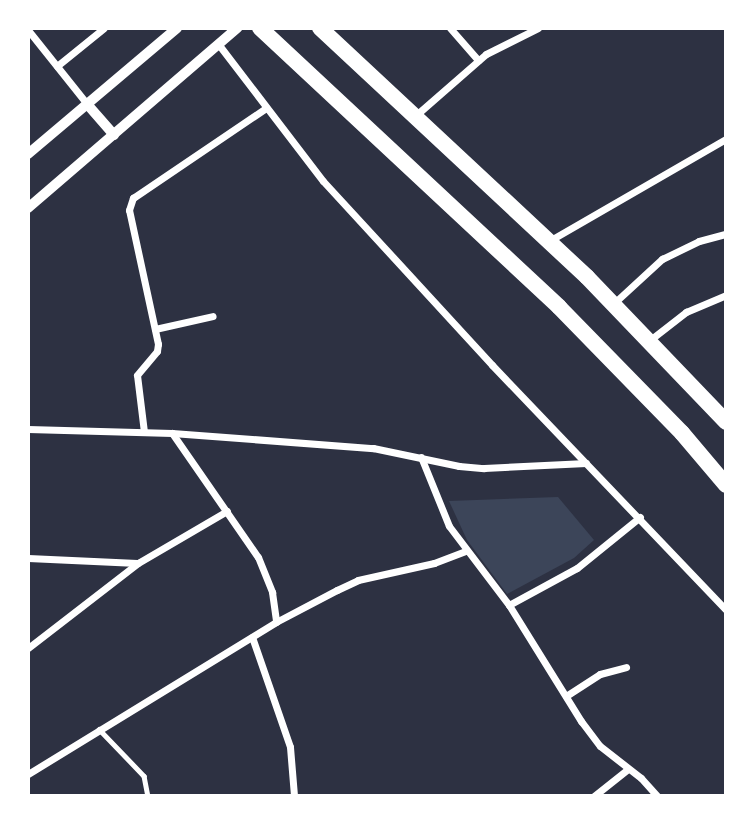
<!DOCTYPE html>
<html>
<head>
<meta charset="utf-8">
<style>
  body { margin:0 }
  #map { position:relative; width:754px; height:824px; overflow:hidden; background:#2d3142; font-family:Signika,sans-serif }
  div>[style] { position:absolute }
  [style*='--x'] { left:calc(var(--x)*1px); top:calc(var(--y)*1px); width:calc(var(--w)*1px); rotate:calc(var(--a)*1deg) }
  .green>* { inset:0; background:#3c4559 }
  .service>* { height:4.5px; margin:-2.25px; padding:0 2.25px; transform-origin:2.25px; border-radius:2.25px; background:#fff }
  .minor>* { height:7px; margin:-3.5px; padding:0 3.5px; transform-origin:3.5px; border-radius:3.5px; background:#fff }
  .tertiary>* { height:10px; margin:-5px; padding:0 5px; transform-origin:5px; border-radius:5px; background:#fff }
  .trunk>* { height:16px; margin:-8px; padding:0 8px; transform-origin:8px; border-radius:8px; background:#fff }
  span { translate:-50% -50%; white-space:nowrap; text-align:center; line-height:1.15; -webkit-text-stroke:7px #fff; paint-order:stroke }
  .frame { position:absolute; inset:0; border:30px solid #fff; pointer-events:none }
</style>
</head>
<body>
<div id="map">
  <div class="green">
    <i style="clip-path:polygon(558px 497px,594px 540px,574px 558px,507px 594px,467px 540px,449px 501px)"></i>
  </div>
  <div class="service">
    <i style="--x:99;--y:729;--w:65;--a:46.2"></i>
    <i style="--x:144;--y:776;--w:20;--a:79"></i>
  </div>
  <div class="minor">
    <i style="--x:450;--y:28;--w:43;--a:48.8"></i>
    <i style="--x:28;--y:30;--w:95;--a:51.4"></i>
    <i style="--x:219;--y:45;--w:171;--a:52.6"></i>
    <i style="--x:323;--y:181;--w:250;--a:47.4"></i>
    <i style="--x:492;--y:365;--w:339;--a:46.3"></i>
    <i style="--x:57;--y:66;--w:60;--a:-39"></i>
    <i style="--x:415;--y:116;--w:94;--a:-41.1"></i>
    <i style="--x:486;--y:54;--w:58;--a:-26.6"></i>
    <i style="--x:549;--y:241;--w:204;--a:-30"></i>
    <i style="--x:613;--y:304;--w:67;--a:-42.6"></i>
    <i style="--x:662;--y:259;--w:41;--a:-25.9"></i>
    <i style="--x:699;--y:241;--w:28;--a:-15"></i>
    <i style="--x:155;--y:329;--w:59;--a:-12.6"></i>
    <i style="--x:650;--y:340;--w:46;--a:-37.9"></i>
    <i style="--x:686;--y:312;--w:43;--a:-23"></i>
    <i style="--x:28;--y:429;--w:144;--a:1.6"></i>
    <i style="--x:172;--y:433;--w:202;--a:4.3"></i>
    <i style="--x:373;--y:448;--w:88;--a:11.8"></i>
    <i style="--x:459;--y:466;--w:25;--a:5"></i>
    <i style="--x:484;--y:468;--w:102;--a:-2.8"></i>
    <i style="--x:144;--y:432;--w:57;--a:-97"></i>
    <i style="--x:137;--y:375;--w:31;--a:-50"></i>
    <i style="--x:157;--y:351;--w:7;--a:-82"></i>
    <i style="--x:158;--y:344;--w:137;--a:-102.2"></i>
    <i style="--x:129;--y:210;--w:13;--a:-72"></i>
    <i style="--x:133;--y:198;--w:161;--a:-34.1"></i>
    <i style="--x:172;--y:433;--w:151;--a:55.3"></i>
    <i style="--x:258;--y:557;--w:38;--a:68"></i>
    <i style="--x:272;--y:592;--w:30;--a:82"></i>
    <i style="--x:421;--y:457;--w:74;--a:67.9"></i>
    <i style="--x:449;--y:526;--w:99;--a:52.8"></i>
    <i style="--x:509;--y:605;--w:137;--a:58.2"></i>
    <i style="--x:581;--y:721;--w:31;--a:53"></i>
    <i style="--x:600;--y:746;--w:52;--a:38"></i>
    <i style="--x:641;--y:778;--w:24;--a:48"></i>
    <i style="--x:28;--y:558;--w:109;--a:2.6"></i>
    <i style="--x:509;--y:605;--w:77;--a:-28.6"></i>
    <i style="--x:577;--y:568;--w:81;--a:-39"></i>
    <i style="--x:252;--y:637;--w:116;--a:70.9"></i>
    <i style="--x:290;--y:747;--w:49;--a:85.3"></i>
    <i style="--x:28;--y:648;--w:139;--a:-37.7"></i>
    <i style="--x:138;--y:563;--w:103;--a:-30.3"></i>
    <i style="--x:566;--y:696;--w:40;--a:-32.9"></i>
    <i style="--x:600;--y:674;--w:27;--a:-15"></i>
    <i style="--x:28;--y:774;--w:291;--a:-31.5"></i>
    <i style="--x:276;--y:622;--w:69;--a:-27.7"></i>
    <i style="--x:337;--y:590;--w:23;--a:-25"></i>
    <i style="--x:358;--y:580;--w:78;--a:-12.6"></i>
    <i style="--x:434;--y:563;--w:33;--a:-21"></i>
    <i style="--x:594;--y:796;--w:43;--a:-38.5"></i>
  </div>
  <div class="tertiary">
    <i style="--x:87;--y:104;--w:41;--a:48.9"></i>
    <i style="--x:28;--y:154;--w:195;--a:-40.2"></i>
    <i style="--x:28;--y:208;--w:276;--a:-40.7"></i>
  </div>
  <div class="trunk">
    <i style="--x:260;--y:28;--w:409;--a:43"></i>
    <i style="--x:559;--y:307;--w:176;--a:45.7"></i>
    <i style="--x:682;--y:433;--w:68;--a:49.8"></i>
    <i style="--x:320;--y:28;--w:365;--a:43"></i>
    <i style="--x:587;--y:277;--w:201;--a:46.2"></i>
  </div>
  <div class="frame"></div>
</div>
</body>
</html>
